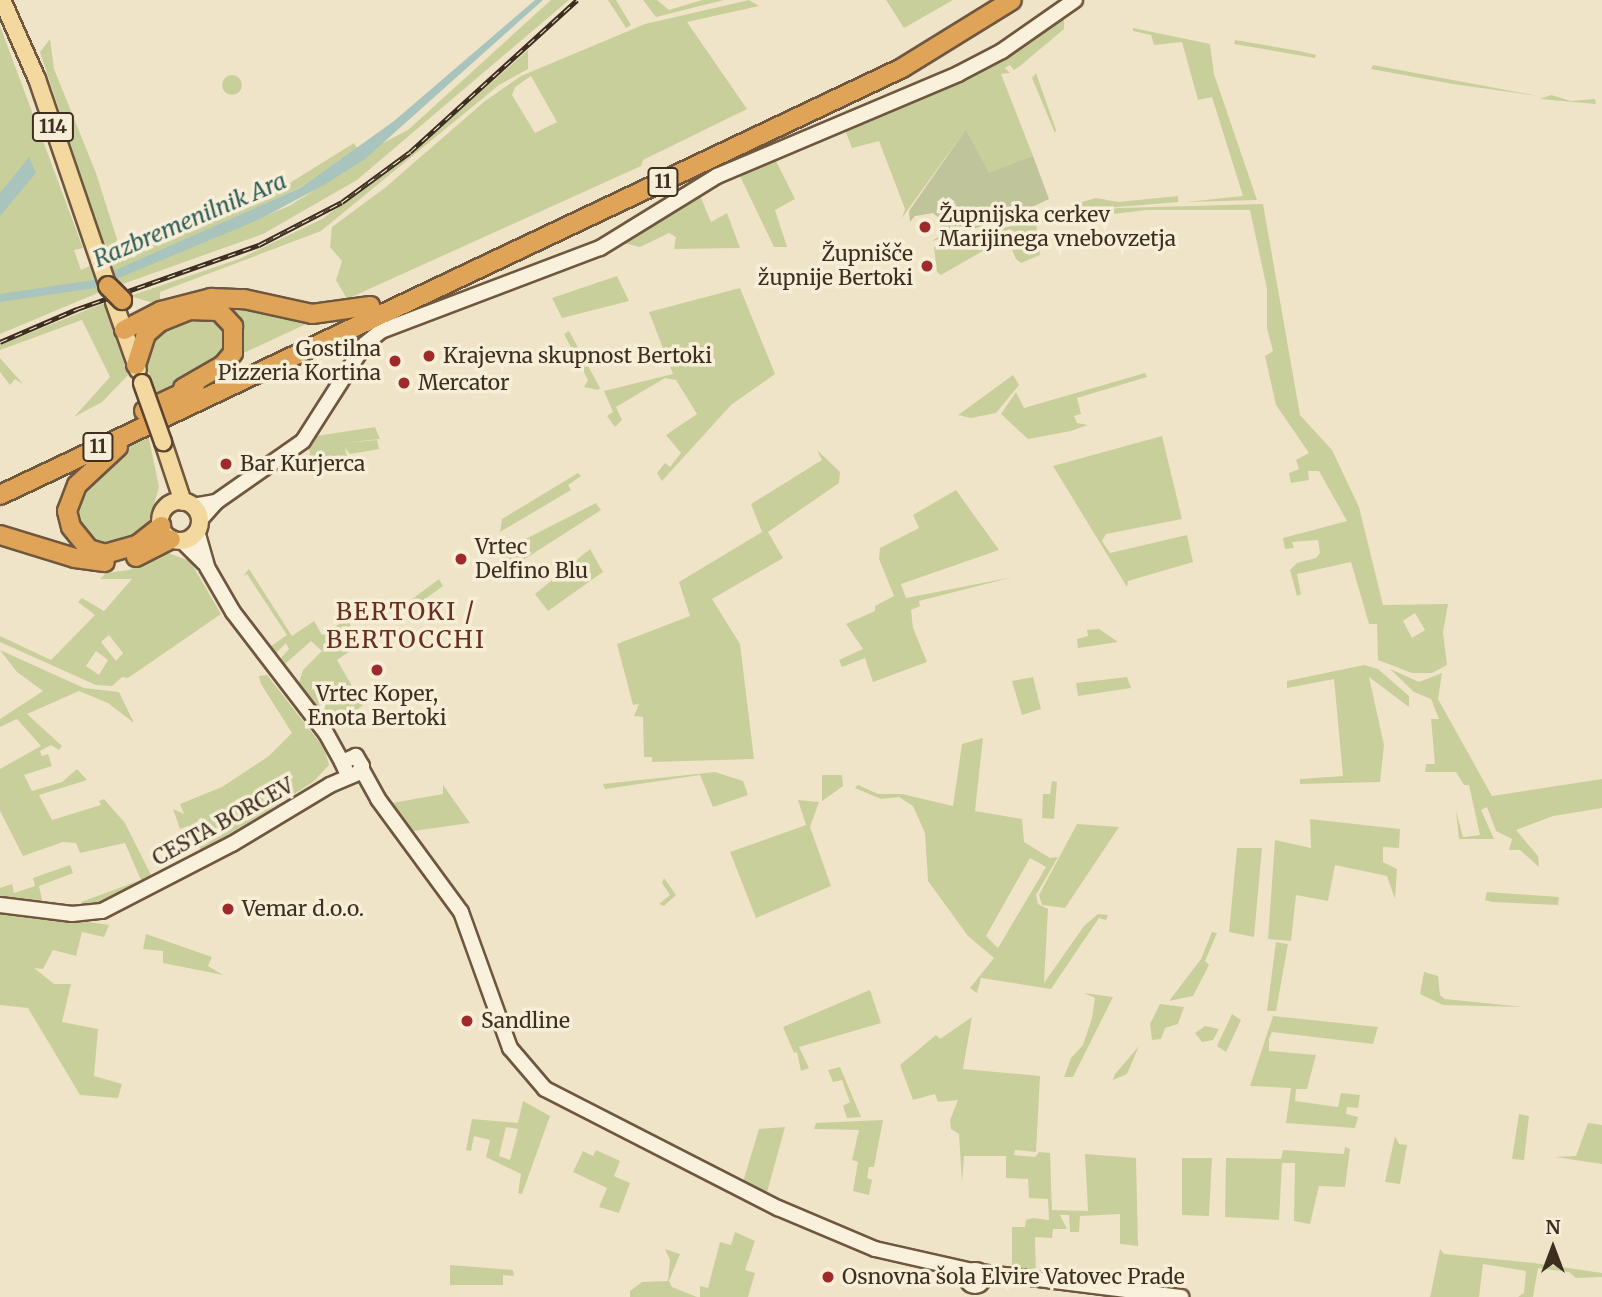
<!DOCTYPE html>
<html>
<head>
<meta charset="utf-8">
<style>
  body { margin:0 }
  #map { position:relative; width:1602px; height:1297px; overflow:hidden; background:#f0e4c8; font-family:Merriweather,serif }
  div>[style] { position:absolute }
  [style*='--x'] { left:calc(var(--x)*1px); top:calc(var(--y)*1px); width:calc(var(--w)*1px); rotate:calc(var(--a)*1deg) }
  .green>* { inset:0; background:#c9cf9b }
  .round { border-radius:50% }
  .cemetery>* { inset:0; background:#bfc49a }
  .water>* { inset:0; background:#a9c4bc }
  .roads { filter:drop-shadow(2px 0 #6f573f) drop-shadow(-2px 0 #6f573f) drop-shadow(0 2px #6f573f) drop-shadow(0 -2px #6f573f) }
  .secondary>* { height:14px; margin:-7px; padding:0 7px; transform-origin:7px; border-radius:7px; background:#faf1dc }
  .secondary>.ring { margin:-7px; padding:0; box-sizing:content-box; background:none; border:14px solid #faf1dc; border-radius:50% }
  .primary>* { height:16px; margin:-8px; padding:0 8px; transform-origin:8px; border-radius:8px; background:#f3d9a0 }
  .primary>.ring { margin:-8px; padding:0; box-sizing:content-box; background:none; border:16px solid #f3d9a0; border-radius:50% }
  .highway>* { height:18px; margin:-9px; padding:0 9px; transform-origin:9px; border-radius:9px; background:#e0a458 }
  .rail>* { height:5px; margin-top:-2.5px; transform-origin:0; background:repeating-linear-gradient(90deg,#f7eed8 0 8px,#3d2e20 0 16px); box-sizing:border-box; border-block:2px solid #3d2e20 }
  .bridges { filter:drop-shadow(2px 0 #5b4430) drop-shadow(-2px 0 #5b4430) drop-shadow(0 2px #5b4430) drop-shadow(0 -2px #5b4430) }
  .primary-bridge>* { height:16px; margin:-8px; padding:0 8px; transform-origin:8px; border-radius:8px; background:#f3d9a0 }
  .highway-bridge>* { height:18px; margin:-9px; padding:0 9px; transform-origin:9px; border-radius:9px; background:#e0a458 }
  .dots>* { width:19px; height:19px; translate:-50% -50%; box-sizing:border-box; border:4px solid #f7eed8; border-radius:50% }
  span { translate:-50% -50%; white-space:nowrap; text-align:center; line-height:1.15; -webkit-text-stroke:7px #f7eed8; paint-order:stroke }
  .shield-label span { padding:2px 5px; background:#f7eed8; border:2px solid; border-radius:5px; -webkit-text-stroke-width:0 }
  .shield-label { font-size:19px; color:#3d2e20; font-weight:700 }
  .poi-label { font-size:21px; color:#3d2e20 }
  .left { translate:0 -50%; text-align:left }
  .right { translate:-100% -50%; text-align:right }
  .street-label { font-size:21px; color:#3d2e20 }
  .water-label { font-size:23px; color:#2f5d5a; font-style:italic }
  .quarter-label { font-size:24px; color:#6b2e1e; letter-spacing:2px }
  .north { position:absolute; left:1518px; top:1213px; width:70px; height:70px; -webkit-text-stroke:5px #f7eed8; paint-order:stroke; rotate:0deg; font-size:19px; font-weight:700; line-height:28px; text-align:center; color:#3d2e20 }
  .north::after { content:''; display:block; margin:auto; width:24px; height:32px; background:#3d2e20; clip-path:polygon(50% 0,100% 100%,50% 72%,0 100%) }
</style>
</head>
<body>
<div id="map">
  <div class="green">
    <i style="clip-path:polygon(551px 0,569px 0,357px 180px,263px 234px,120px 285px,115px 277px,289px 206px,358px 163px,375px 147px,408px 130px)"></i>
    <i style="clip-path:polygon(608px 0,616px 0,631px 25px,626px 28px)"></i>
    <i style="clip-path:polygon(643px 0,657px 0,669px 10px,702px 0,724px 0,656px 17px)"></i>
    <i style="clip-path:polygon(evenodd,749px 0,759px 6px,687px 22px,747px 109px,643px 160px,641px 166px,347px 299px,336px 280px,342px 261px,330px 247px,332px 227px,386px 187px,485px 101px,521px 76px,645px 24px,749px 0,531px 76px,557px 122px,535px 133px,512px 95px,515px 87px,531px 76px)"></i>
    <i style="clip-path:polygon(886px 0,953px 0,904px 28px)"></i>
    <i style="clip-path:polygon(1064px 18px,1064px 29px,1020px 66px,1014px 70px,1010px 65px,1005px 68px,1010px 73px,1001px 74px,1033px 156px,989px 174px,966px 129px,902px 218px,905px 209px,879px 141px,852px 148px,845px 130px,965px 78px)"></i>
    <i style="clip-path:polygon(0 26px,83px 248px,74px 250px,81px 270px,90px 266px,100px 292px,0 334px)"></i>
    <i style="clip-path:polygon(1133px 28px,1210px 44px,1214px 74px,1257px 200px,1186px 202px,1243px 196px,1212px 97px,1198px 100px,1182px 42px,1154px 45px,1151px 35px,1133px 31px)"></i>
    <i style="clip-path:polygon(50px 39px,54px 69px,96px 173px,122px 255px,264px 199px,354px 143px,359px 151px,319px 179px,113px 272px,40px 52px)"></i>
    <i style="clip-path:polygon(1235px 40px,1299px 51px,1316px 55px,1315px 58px,1234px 44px)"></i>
    <i style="clip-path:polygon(528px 50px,528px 69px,499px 85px,321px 231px,160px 292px,160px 305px,130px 296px,239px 259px,322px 219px,412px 153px)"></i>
    <i style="clip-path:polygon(1373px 65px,1538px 96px,1453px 84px,1371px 69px)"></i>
    <i style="clip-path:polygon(1036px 73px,1056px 130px,1055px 133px,1032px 78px)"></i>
    <i class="round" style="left:222px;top:75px;width:20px;height:20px"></i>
    <i style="clip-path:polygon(1551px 95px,1571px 101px,1595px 99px,1596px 104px,1540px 99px)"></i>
    <i style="clip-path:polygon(775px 159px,795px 199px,775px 210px,787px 247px,774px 247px,739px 174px)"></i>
    <i style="clip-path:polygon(699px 193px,711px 222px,727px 213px,740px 248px,674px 249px,676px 237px,669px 233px,640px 247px,620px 242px)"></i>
    <i style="clip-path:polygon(1178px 196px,1178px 202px,1070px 211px,1071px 205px,1096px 198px,1118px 202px)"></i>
    <i style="clip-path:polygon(evenodd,1263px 204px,1300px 415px,1332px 450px,1359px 507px,1383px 605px,1448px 604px,1443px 632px,1447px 665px,1432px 673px,1412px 673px,1378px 660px,1377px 624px,1369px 624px,1351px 562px,1297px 574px,1301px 594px,1297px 596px,1290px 570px,1297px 563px,1316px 558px,1320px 553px,1318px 540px,1292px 542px,1294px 548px,1285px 549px,1283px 538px,1347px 521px,1319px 471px,1308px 471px,1309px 480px,1291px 483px,1289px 473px,1299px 469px,1296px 460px,1309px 453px,1276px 405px,1265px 356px,1273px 351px,1267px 328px,1267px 289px,1250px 210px,1147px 210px,1036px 223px,1040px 255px,1021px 263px,1016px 259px,1012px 250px,1023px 236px,1009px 229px,986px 245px,988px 248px,941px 275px,937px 272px,934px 247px,1043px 217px,1119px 208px,1263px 204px,1415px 613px,1425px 630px,1412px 638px,1403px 621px,1415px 613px)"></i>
    <i style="clip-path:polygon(617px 276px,629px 301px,562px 318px,552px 298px)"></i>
    <i style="clip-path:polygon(740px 288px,775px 374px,731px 405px,662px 481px,657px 473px,665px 463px,670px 467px,681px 453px,666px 435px,697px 414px,676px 380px,665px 378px,616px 407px,622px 420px,615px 427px,607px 416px,613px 412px,604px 391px,673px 374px,649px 312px)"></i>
    <i style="clip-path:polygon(216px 301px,317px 319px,235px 357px)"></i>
    <i style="clip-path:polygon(104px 303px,128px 375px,102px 402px,74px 417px,110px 377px,82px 320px,0 350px,0 345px)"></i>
    <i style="clip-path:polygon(185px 316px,216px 316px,229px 334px,226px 354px,155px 394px,143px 354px,153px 332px)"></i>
    <i style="clip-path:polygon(569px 331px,600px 388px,598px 390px,584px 387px,588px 380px,564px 334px)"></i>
    <i style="clip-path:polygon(0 358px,23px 384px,15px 379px,10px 385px,0 372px)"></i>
    <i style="clip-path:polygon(1145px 373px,1147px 377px,1077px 398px,1081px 414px,1074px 416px,1077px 423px,1088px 425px,1071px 431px,1028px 439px,1001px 414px,1016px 392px,1024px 408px)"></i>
    <i style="clip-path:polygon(1013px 375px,1019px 385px,996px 413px,971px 418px,958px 415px)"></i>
    <i style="clip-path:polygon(375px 427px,380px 439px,344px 443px,377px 440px,379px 449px,350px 454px,345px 448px,347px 457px,311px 465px,309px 446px,316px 436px)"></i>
    <i style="clip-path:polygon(148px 434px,159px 487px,148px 525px,130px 546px,92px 546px,73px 520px,76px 494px,103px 462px)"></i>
    <i style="clip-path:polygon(1162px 436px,1182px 519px,1106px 534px,1102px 541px,1110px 553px,1187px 535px,1193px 562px,1128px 581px,1127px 587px,1053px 466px)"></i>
    <i style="clip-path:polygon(817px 450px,840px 472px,839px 483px,768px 532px,783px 558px,712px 599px,740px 644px,754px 759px,652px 762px,652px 757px,644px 757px,643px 717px,634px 716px,639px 704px,633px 705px,617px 644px,690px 616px,679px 582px,762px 532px,751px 504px,822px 460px)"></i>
    <i style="clip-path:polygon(578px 473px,581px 476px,568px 485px,571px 490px,500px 532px,502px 519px)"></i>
    <i style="clip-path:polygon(956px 490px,999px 550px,901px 584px,906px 598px,1013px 577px,919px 601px,920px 606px,911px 610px,913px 628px,927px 662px,873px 682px,865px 658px,842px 667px,839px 660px,863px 649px,846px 624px,875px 611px,875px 606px,894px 596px,879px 559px,880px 548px,919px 528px,913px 515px)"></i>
    <i style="clip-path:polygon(596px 503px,601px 510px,506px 571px,500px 552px)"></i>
    <i style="clip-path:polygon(590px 549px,603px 572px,548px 611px,535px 594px)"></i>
    <i style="clip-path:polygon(evenodd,168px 553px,190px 561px,221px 614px,128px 678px,122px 677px,112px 686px,96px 685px,0 642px,0 636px,51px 660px,95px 615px,78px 602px,82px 598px,104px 611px,132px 579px,100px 579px,106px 573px,129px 570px,168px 553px,109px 635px,123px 653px,116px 661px,101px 642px,109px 635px,168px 553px,96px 651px,108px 660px,99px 675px,86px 666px,96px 651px)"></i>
    <i style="clip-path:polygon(249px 569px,292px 636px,314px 621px,322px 635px,347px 619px,360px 644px,337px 660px,363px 705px,335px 728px,299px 683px,303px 670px,322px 651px,311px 641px,285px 664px,281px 658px,289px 649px,286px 643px,276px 653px,270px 647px,287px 635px,247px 574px,243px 576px)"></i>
    <i style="clip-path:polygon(439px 579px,443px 586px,408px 611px,403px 606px)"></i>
    <i style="clip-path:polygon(1099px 629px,1118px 642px,1078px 648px,1077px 639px,1088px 636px,1087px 630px)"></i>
    <i style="clip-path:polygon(0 650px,84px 688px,119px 692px,134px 723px,108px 703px,79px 691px,27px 714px,62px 746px,59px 750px,51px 745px,40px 751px,42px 756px,48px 754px,52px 766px,24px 775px,32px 791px,62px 782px,77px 769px,87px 780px,39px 795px,52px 820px,101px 805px,99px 801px,104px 799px,125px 823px,153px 879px,105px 903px,82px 907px,81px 902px,141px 880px,125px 843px,80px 853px,76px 843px,63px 842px,23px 856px,0 811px,0 769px,41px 746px,17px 719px,0 727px,0 719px,43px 691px,17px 672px)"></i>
    <i style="clip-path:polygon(1364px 665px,1378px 669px,1409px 696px,1409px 707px,1369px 677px,1384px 745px,1380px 782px,1300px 784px,1300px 779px,1343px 776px,1334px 679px,1287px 688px,1287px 681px)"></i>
    <i style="clip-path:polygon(1390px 669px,1419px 682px,1442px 673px,1438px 699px,1492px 796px,1602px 779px,1602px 808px,1553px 816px,1516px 830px,1538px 856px,1539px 867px,1520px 850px,1509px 850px,1512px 839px,1496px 831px,1487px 807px,1481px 810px,1494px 839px,1459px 839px,1456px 811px,1463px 837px,1480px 835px,1469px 785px,1464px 785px,1456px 772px,1425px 772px,1426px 764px,1435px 764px,1431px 719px,1439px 719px,1431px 699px,1414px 692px)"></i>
    <i style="clip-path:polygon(267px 675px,324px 748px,329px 765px,313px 782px,202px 852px,188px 826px,180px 829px,173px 809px,184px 814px,180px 804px,222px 787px,269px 756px,292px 733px,261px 684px,259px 676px)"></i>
    <i style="clip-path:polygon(1033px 677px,1041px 709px,1022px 715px,1012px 681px)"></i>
    <i style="clip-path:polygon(1127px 677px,1131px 688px,1078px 696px,1076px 683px)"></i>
    <i style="clip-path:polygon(evenodd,983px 738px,975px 811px,1022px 819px,1024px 842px,1050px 858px,1058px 857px,1036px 895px,1038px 904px,1048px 909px,1044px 983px,1084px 926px,1098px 914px,1108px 915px,1106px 920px,1099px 918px,1051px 989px,981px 978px,977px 993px,970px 988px,994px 958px,968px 936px,928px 881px,925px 833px,913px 806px,899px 797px,881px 799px,855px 788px,858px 785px,878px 794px,902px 794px,953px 806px,962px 744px,983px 738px,1030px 858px,1046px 867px,998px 948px,986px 936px,1030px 858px)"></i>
    <i style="clip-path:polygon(715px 772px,743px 781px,748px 795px,713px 807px,700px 775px,605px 789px,603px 784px)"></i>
    <i style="clip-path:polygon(822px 775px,842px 775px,843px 786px,822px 801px)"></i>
    <i style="clip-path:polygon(1052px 781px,1057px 782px,1054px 819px,1042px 818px,1043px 794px,1050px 794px)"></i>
    <i style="clip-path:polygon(443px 785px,470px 823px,413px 831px,392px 803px,443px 794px)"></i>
    <i style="clip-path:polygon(798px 800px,819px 802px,810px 827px,831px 886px,756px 918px,730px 852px,806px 825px)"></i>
    <i style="clip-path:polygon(1310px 819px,1400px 829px,1399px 848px,1383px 847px,1383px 862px,1397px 869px,1395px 899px,1387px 876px,1335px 865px,1328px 901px,1296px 895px,1291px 941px,1268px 939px,1275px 840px,1311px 848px)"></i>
    <i style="clip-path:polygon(1077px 824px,1119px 827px,1065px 908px,1042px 905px,1039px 895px)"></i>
    <i style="clip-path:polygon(1237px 848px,1262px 848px,1254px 937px,1229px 932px)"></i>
    <i style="clip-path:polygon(70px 865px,73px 873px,39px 886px,43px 904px,0 898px,0 888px,12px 884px,14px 893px,35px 886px,33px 878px)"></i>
    <i style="clip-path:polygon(664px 878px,676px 895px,664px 906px,659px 904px,670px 895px,662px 883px)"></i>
    <i style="clip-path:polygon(1487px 892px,1559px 897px,1558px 905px,1492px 902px,1485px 900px)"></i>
    <i style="clip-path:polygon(0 909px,109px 925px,104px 937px,82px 932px,76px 956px,53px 950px,43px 969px,34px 968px,54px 984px,71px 984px,62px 1022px,98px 1029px,94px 1076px,122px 1084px,118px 1098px,80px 1095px,28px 1008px,0 1005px)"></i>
    <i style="clip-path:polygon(1212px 932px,1217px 933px,1205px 961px,1209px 965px,1193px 996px,1169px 1001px,1201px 959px)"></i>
    <i style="clip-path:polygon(146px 934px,212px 957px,208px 966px,223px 975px,163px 963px,163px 951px,143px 949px)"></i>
    <i style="clip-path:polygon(1276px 942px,1288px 944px,1276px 1011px,1267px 1011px)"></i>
    <i style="clip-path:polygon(1424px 972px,1438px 976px,1440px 995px,1445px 999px,1523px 1007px,1443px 1005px,1420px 994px)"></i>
    <i style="clip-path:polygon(870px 990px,881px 1023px,799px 1047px,809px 1068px,801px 1071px,797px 1052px,794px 1053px,783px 1027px)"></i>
    <i style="clip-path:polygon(1084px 993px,1113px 997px,1073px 1077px,1064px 1077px,1071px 1058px,1083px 1045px,1092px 1018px,1095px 998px)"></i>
    <i style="clip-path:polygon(1160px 1004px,1184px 1007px,1178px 1024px,1165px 1028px,1161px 1039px,1152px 1040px,1150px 1024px)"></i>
    <i style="clip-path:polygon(1232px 1014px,1241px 1020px,1226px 1052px,1217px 1046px)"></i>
    <i style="clip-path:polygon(1273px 1016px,1378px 1027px,1373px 1044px,1272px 1032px,1269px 1039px,1269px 1051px,1316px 1055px,1307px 1089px,1296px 1089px,1295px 1101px,1338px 1107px,1341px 1093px,1360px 1095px,1358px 1108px,1347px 1107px,1346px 1114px,1358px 1117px,1355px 1128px,1286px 1123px,1291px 1088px,1250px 1086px)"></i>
    <i style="clip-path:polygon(972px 1017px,963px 1069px,1040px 1076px,1036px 1152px,1015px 1150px,1014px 1155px,1035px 1157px,1039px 1152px,1050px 1153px,1052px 1210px,1088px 1211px,1085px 1154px,1136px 1158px,1138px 1246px,1120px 1244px,1120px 1214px,1080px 1216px,1079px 1232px,1070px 1232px,1069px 1215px,1060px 1215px,1067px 1229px,1053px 1229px,1052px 1238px,1035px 1237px,1036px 1276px,1012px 1272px,1012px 1227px,1025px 1227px,1026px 1220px,1033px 1218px,1049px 1220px,1048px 1199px,1029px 1198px,1028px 1179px,1006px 1178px,1006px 1156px,964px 1156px,962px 1183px,959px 1134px,951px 1129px,950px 1120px,958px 1100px,938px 1102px,935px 1094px,913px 1100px,900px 1065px,936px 1035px,940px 1039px)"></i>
    <i style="clip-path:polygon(1205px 1026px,1219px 1029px,1213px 1040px,1202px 1042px,1195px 1033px)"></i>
    <i style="clip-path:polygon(1139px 1046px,1127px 1074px,1113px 1080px,1115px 1074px)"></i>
    <i style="clip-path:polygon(840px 1067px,861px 1117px,847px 1118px,843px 1106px,850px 1102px,842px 1080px,833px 1082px,828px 1070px)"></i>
    <i style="clip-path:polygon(evenodd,523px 1101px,550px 1116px,522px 1194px,518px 1193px,521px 1174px,486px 1157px,490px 1140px,474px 1136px,471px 1151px,466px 1150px,472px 1119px,518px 1123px,523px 1101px,506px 1127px,518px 1129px,510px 1160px,499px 1156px,506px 1127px)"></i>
    <i style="clip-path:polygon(1519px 1114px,1529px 1116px,1524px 1160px,1512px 1159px)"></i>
    <i style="clip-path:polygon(883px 1120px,874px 1167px,869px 1167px,867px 1178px,872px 1180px,869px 1195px,853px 1191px,858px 1162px,852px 1160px,859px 1130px,814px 1129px,816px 1123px)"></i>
    <i style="clip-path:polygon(1588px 1123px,1602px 1125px,1602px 1164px,1555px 1157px,1576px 1156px)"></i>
    <i style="clip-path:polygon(785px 1127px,766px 1196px,742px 1185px,759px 1129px)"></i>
    <i style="clip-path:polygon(1395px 1136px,1399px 1144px,1407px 1145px,1400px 1184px,1385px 1182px)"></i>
    <i style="clip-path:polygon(1345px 1147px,1350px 1149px,1345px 1187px,1319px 1186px,1310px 1224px,1294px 1221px,1295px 1163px,1282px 1163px,1279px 1220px,1225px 1217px,1226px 1158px,1281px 1159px,1283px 1150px,1344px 1154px)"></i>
    <i style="clip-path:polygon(596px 1150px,620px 1161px,614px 1176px,630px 1183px,619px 1213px,599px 1207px,607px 1188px,573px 1172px,583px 1151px,593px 1156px)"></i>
    <i style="clip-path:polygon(1182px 1158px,1212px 1158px,1209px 1216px,1182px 1215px)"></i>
    <i style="clip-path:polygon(735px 1232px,755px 1241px,745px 1270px,755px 1273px,748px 1297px,700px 1297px,700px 1286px,708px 1288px,720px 1242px,731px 1245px)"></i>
    <i style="clip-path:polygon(665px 1249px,680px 1254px,669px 1281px,672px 1287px,697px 1297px,630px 1297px,630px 1291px,642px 1282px,668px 1281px,670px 1260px)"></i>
    <i style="clip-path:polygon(1440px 1249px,1444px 1254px,1534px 1263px,1602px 1273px,1602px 1277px,1576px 1278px,1569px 1272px,1538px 1268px,1533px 1297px,1518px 1297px,1524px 1293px,1526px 1271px,1483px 1264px,1479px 1297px,1430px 1297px)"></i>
    <i style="clip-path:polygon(450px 1265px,513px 1270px,514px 1276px,503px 1275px,503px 1285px,450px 1285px)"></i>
  </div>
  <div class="cemetery">
    <i style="clip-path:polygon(966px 129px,989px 173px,1033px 156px,1049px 199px,1009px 218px,932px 241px,942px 235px,939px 218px,933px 213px,915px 216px,910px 222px,909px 211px)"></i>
  </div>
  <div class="water">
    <i style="clip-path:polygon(535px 0,543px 0,365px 159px,324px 185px,260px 219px,95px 288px,0 302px,0 294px,93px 280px,302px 187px,394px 121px)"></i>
    <i style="clip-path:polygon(29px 157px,36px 173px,0 216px,0 193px)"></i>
  </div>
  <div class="roads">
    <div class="secondary">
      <i style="--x:193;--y:506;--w:23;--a:-10"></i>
      <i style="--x:200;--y:520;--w:24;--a:-48"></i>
      <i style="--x:216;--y:502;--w:106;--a:-35"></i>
      <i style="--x:303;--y:441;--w:115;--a:-57.4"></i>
      <i style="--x:365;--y:344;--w:21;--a:-39"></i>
      <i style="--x:381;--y:331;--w:234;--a:-20.8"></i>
      <i style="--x:600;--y:248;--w:137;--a:-31.6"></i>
      <i style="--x:717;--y:176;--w:262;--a:-22.9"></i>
      <i style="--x:958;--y:74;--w:50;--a:-27.6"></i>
      <i style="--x:1002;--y:51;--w:89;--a:-34.9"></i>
      <i style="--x:197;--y:531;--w:37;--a:74"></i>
      <i style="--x:207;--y:567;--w:52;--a:60"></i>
      <i style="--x:233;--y:612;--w:153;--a:52.5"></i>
      <i style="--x:326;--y:733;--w:33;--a:61"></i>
      <i style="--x:182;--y:541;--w:31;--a:45"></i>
      <i style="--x:361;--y:768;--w:35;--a:61"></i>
      <i style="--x:378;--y:799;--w:140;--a:53.7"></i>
      <i style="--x:461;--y:912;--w:145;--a:70.2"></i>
      <i style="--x:510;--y:1048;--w:54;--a:49.5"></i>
      <i style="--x:545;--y:1089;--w:262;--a:27.1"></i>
      <i style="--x:778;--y:1208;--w:105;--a:22.9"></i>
      <i style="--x:875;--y:1249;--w:99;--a:12.8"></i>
      <i style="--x:0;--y:905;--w:73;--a:7.1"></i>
      <i style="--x:72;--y:914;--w:30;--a:-6"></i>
      <i style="--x:102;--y:911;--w:146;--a:-27.3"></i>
      <i style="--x:232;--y:844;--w:114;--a:-31"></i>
      <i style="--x:330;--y:785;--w:30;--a:-23"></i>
      <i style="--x:358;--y:773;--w:8;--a:-60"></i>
      <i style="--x:362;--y:766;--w:12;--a:-121"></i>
      <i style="--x:356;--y:756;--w:15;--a:157"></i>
      <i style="--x:342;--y:762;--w:14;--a:65"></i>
      <i class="ring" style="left:967px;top:1270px;width:2px;height:2px"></i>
      <i style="--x:981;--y:1272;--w:202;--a:7.1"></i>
    </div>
    <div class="primary">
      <i style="--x:2;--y:0;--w:86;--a:66.1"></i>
      <i style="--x:37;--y:79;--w:219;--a:71.1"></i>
      <i style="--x:114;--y:302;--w:72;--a:70.6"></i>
      <i style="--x:163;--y:442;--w:63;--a:71.6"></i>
      <i class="ring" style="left:160px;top:501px;width:24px;height:24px"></i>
    </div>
    <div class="highway">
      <i style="--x:124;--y:330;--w:42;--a:-27.2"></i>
      <i style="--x:161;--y:311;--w:52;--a:-14.6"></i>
      <i style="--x:211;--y:298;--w:33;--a:2"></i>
      <i style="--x:244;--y:299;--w:70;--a:12.4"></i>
      <i style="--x:312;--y:314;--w:59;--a:-7.9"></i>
      <i style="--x:136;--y:365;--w:33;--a:-72"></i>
      <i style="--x:146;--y:334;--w:18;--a:-41"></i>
      <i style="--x:160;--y:322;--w:31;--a:-22"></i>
      <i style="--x:189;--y:310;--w:30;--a:2"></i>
      <i style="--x:219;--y:311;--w:21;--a:47"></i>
      <i style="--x:233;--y:326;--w:27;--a:90"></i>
      <i style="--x:233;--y:353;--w:16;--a:130"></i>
      <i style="--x:223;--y:365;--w:46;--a:150.1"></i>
      <i style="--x:144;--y:411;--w:56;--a:-25.2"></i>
      <i style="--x:118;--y:447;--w:56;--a:137.2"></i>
      <i style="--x:77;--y:485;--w:28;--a:111"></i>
      <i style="--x:67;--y:511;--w:16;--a:76"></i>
      <i style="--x:71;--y:527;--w:28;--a:51"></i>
      <i style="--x:89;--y:549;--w:17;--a:17"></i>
      <i style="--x:105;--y:554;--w:33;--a:-16"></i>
      <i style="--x:137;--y:545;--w:31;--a:-38"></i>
      <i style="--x:0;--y:495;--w:998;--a:-25.33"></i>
      <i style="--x:902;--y:68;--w:129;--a:-31.7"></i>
      <i style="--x:0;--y:535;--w:78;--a:17"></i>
      <i style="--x:75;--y:558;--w:30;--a:8"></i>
      <i style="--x:136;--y:557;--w:39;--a:-27"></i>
    </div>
  </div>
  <div class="rail">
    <i style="--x:0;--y:342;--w:84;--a:-23.2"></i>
    <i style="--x:77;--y:309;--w:193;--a:-19.4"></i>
    <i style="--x:259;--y:245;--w:93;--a:-27.4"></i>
    <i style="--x:342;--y:202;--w:84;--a:-36.3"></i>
    <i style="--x:410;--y:152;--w:226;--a:-42.3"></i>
  </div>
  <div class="bridges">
    <div class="primary-bridge">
      <i style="--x:142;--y:383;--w:63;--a:70.4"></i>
    </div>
    <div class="highway-bridge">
      <i style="--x:108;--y:286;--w:20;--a:45"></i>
    </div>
  </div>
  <div class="dots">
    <i style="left:925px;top:227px;background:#9e2a2b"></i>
    <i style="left:927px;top:266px;background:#9e2a2b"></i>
    <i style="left:429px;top:356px;background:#9e2a2b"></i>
    <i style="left:395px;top:361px;background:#9e2a2b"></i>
    <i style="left:404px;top:383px;background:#9e2a2b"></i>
    <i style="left:226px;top:464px;background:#9e2a2b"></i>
    <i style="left:461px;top:559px;background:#9e2a2b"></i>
    <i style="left:377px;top:670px;background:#9e2a2b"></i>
    <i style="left:228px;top:909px;background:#9e2a2b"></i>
    <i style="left:467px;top:1021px;background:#9e2a2b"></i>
    <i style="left:828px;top:1277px;background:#9e2a2b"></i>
  </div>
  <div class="shield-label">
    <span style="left:53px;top:127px">114</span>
    <span style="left:663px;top:182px">11</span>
    <span style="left:98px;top:447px">11</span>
  </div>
  <div class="poi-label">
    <span class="left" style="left:939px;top:227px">Župnijska cerkev<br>Marijinega vnebovzetja</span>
    <span class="right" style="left:913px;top:266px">Župnišče<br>župnije Bertoki</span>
    <span class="right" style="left:381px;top:361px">Gostilna<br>Pizzeria Kortina</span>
    <span class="left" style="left:443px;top:356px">Krajevna skupnost Bertoki</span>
    <span class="left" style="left:418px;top:383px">Mercator</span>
    <span class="left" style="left:240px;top:464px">Bar Kurjerca</span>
    <span class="left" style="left:475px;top:559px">Vrtec<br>Delfino Blu</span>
    <span style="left:377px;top:706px">Vrtec Koper,<br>Enota Bertoki</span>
    <span class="left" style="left:242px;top:909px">Vemar d.o.o.</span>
    <span class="left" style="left:481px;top:1021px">Sandline</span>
    <span class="left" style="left:842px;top:1277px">Osnovna šola Elvire Vatovec Prade</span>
  </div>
  <div class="street-label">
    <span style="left:223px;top:822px;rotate:-29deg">CESTA BORCEV</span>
  </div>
  <div class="water-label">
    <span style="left:190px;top:220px;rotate:-23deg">Razbremenilnik Ara</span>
  </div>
  <div class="quarter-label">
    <span style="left:406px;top:626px">BERTOKI /<br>BERTOCCHI</span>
  </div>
  <div class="north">N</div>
</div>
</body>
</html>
